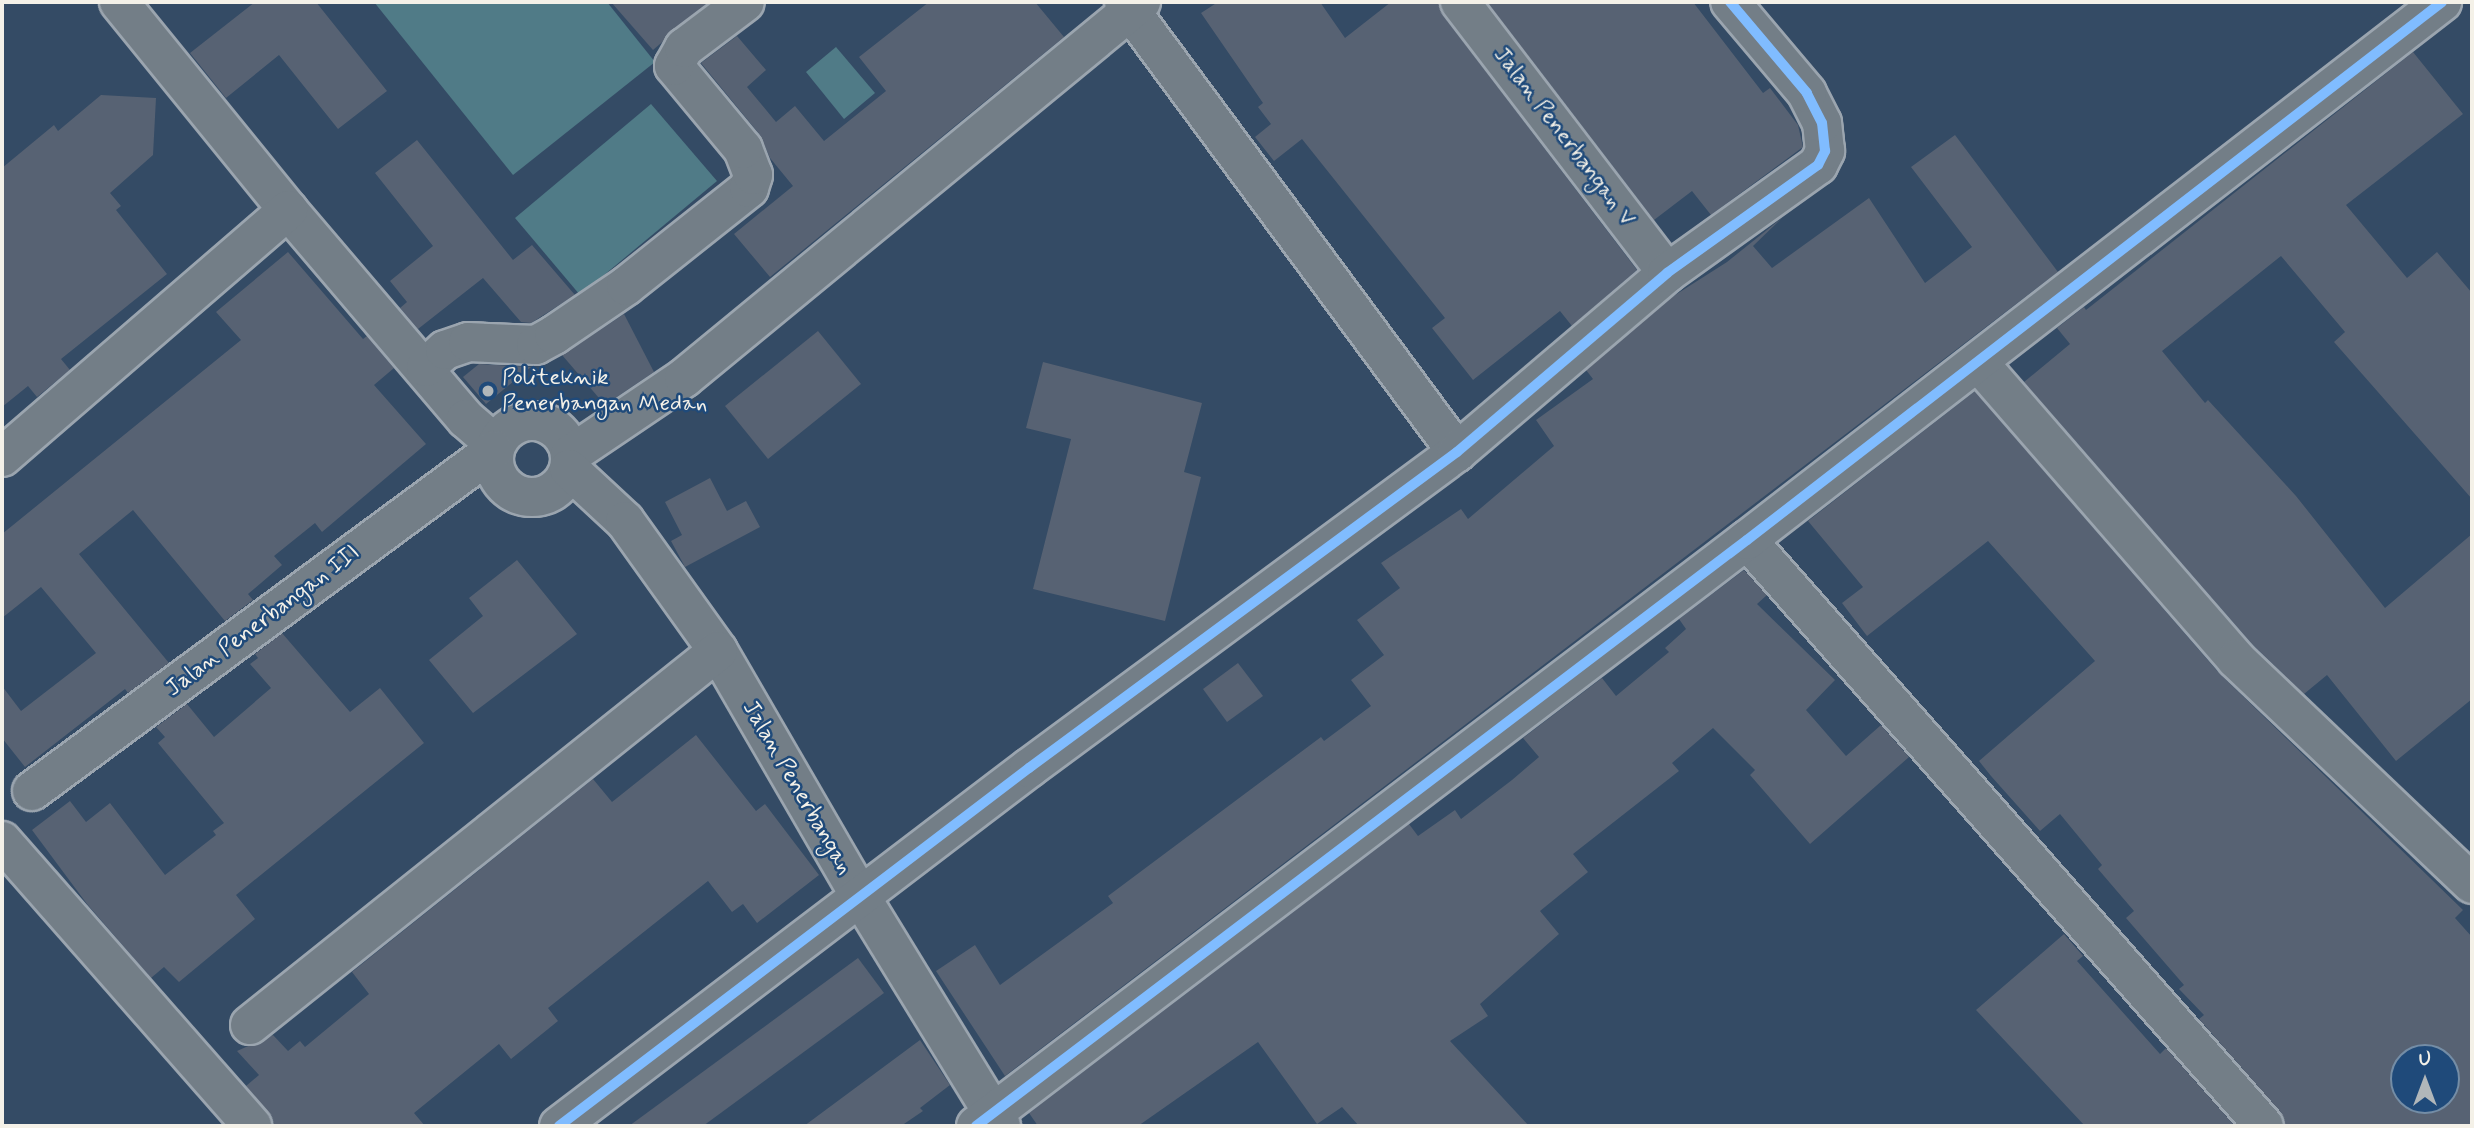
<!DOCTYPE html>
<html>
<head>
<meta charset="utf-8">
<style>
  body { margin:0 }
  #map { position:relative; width:2474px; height:1128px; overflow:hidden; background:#344b65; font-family:Mynerve,sans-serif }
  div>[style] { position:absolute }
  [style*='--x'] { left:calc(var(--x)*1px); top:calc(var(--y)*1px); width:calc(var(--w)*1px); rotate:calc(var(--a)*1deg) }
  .green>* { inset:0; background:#507b87 }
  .building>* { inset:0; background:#576273 }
  .roads { filter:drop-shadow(2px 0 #9ba5af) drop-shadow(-2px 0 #9ba5af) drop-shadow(0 2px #9ba5af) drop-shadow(0 -2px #9ba5af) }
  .minor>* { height:38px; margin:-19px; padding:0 19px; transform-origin:19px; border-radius:19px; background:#737e87 }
  .minor>.ring { margin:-19px; padding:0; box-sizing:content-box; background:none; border:38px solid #737e87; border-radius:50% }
  .cycleway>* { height:10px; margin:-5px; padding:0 5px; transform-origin:5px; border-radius:5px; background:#80bcff }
  .dots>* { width:19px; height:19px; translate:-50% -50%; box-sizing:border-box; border:4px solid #1f4a7a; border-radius:50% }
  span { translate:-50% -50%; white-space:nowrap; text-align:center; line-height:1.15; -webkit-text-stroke:5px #1f4a7a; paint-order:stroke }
  .street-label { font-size:23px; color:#f4f1e8 }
  .poi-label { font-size:23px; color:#f4f1e8 }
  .left { translate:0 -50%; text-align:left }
  .frame { position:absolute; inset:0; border:4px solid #f4f1e8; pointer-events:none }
  .north { position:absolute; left:2390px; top:1044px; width:70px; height:70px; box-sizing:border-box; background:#1f4a7a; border:2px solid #748da6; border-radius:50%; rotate:0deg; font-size:19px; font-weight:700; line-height:28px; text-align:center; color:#f4f1e8 }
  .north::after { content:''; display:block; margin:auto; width:24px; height:32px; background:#b1b7ba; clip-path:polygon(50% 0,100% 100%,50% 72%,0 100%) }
</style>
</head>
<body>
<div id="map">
  <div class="green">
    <i style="clip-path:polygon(374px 2px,607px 2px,655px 62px,513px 175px)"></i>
    <i style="clip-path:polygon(836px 47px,875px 93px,844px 119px,806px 72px)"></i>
    <i style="clip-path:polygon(651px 104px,717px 181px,580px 295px,515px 218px)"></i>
  </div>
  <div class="building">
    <i style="clip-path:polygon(255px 2px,316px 2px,387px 91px,338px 129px,279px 55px,226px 98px,190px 53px)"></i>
    <i style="clip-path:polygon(611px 2px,709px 2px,653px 50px)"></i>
    <i style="clip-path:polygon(929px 2px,1035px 2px,1064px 37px,770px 277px,734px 234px,793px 186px,770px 158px,760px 135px,701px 63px,737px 36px,766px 70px,747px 87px,776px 122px,795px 106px,824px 141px,886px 91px,859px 57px)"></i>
    <i style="clip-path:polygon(1218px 2px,1320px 2px,1345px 38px,1391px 2px,1439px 2px,1443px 15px,1637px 270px,1572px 326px,1560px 311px,1473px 380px,1432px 328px,1445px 318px,1302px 139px,1274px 161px,1255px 137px,1271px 124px,1258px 107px,1263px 103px,1201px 13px)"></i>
    <i style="clip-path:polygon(1487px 2px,1693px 2px,1763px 93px,1770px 88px,1798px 125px,1803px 147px,1711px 215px,1692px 191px,1654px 220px)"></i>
    <i style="clip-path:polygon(2413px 52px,2463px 114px,2346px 205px,2407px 278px,2437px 252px,2472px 293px,2472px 499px,2334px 342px,2345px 332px,2281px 256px,2162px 351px,2205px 403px,2208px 400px,2296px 496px,2385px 608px,2472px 534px,2472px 699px,2396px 761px,2327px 675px,2304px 694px,2252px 644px,2024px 382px,2070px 344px,2057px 328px,2084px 307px,2086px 310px)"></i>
    <i style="clip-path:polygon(101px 95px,156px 98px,153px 155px,110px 193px,121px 206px,116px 210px,167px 274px,61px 359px,70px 370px,37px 397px,28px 386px,2px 407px,2px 168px,54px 125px,58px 131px)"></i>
    <i style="clip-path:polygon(1955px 135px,2058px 272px,1005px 1076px,936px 971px,975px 945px,1000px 985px,1113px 903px,1108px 896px,1321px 737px,1324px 741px,1371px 706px,1351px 680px,1384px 655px,1357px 620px,1400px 588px,1381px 563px,1461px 509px,1468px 519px,1554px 446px,1536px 420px,1593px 379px,1586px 370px,1672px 297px,1727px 262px,1783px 217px,1753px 246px,1772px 268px,1869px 198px,1925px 283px,1972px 247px,1911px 167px)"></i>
    <i style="clip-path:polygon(417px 140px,513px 260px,532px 245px,575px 295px,531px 323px,521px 322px,483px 278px,418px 329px,400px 308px,407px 302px,390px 281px,433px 246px,375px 173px)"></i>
    <i style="clip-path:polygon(288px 252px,363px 339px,367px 336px,394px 368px,374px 385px,426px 444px,322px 532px,315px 523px,274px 556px,282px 565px,248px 594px,253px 600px,225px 621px,133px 510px,79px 554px,169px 663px,128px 693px,125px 689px,25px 767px,2px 738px,2px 686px,21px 711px,96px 653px,41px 587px,2px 618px,2px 534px,241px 340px,216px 312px)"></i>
    <i style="clip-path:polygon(624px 314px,654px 372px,605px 405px,562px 355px)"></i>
    <i style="clip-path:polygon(818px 331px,861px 384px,768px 459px,725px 406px)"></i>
    <i style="clip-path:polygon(1043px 362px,1202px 403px,1184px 472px,1201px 477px,1165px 621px,1033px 589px,1071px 439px,1026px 428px)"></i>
    <i style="clip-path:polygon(479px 364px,531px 367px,486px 404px,463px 377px)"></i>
    <i style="clip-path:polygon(evenodd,1975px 391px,2219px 673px,2463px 910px,2455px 918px,2472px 937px,2472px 1126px,2285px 1126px,2280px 1112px,2199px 1019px,2204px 1015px,2179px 989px,2184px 985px,2126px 918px,2134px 911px,2098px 869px,2102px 865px,2060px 814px,2040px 831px,1991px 776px,1979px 761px,2095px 661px,1988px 541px,1867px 636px,1842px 603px,1863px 587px,1808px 521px,1975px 391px,2404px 1058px,2446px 1058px,2446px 1100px,2404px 1100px,2404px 1058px)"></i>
    <i style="clip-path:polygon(710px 478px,727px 511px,746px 501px,760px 527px,685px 567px,671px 541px,682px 535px,665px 502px)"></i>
    <i style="clip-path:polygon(517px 560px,577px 634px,473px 713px,429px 660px,483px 616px,469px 598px)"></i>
    <i style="clip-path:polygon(1744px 570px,1767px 595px,1757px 604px,1835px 680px,1806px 710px,1846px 756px,1881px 725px,1909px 757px,1810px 844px,1750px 775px,1755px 770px,1713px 728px,1672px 763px,1679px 771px,1573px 854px,1588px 872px,1540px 911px,1559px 934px,1480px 1004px,1488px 1016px,1450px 1041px,1529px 1126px,1359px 1126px,1342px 1107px,1317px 1124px,1258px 1042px,1138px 1126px,1038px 1126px,1029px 1113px,1409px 824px,1418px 836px,1455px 810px,1461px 819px,1512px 780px,1539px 757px,1523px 738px,1602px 678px,1616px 696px,1669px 652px,1665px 648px,1686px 629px,1679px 619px)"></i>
    <i style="clip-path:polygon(282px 633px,350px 712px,380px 688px,424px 743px,236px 895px,255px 919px,179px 982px,164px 967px,151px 978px,87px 904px,32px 830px,70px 801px,86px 822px,110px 803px,165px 875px,216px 835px,213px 831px,224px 823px,158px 743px,165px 737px,156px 727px,187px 704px,214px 737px,271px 688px,250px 664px,258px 658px,255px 654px)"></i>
    <i style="clip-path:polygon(1238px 663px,1263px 696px,1227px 722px,1203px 689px)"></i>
    <i style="clip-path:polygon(696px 735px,756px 811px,765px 804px,819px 875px,757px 923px,743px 904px,732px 912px,708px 881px,548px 1008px,558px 1021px,511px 1059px,499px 1044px,414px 1113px,425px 1126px,273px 1126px,268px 1112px,246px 1086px,259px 1075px,237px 1051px,273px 1035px,288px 1051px,300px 1041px,305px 1047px,369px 994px,352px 972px,593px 779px,612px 802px)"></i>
    <i style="clip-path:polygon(2064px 934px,2083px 956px,2077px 961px,2160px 1054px,2166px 1048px,2235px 1126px,2085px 1126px,1976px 1010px)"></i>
    <i style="clip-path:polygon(858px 958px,884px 993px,703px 1126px,629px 1126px)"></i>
    <i style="clip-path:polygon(920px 1040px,950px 1085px,920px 1108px,923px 1111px,901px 1126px,804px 1126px)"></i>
  </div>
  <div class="roads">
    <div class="minor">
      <i style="--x:119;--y:2;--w:268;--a:50.9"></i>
      <i style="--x:288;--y:210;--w:275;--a:49.6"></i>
      <i style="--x:466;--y:419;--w:38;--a:41"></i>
      <i style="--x:1124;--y:2;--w:560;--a:53.5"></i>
      <i style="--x:1460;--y:2;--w:341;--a:52.6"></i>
      <i style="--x:1978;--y:362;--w:393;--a:49"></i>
      <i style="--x:2236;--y:659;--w:326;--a:43.6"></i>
      <i style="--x:426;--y:367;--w:25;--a:-42"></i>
      <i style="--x:445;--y:350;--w:24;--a:-19"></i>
      <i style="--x:468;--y:342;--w:68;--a:2.5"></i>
      <i style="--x:536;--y:345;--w:21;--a:-29"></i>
      <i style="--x:554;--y:335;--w:87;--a:-34.2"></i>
      <i style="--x:626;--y:286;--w:157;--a:-38.5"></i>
      <i style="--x:749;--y:188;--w:14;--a:-73"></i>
      <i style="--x:753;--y:175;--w:28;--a:-111"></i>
      <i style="--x:743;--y:149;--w:108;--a:-129.7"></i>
      <i style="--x:674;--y:66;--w:21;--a:-61"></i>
      <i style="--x:684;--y:48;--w:76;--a:-37"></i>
      <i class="ring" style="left:494px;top:421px;width:38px;height:38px"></i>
      <i style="--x:570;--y:455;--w:138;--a:-34"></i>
      <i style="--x:684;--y:378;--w:592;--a:-39.45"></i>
      <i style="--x:2;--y:457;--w:378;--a:-40.8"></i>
      <i style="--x:569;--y:469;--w:76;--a:42.9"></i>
      <i style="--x:625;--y:521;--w:160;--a:54.4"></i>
      <i style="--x:718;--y:651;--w:283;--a:59.9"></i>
      <i style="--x:860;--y:896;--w:270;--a:58.5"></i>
      <i style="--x:1747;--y:540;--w:781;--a:48.58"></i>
      <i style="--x:32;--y:791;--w:574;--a:-36.43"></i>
      <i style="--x:2;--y:841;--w:379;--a:48.7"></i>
      <i style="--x:250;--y:1025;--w:599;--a:-38.63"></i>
      <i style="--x:559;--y:1126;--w:591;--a:-37.3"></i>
      <i style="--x:1029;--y:768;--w:532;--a:-36.44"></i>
      <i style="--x:1457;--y:452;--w:276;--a:-40.4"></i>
      <i style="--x:1667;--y:273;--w:186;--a:-35.6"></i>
      <i style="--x:1818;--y:165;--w:16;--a:-63"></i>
      <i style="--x:1825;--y:151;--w:28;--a:-96"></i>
      <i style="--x:1822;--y:123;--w:34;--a:-117"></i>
      <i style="--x:1807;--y:93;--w:119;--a:-130.2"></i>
      <i style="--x:976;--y:1126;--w:968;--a:-37.24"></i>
      <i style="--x:1747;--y:540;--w:879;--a:-37.74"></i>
    </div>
  </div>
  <div class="cycleway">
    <i style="--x:559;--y:1126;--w:591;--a:-37.3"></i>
    <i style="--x:1029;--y:768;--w:532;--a:-36.44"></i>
    <i style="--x:1457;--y:452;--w:276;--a:-40.4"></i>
    <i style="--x:1667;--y:273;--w:186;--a:-35.6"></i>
    <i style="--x:1818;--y:165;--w:16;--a:-63"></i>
    <i style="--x:1825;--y:151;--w:28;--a:-96"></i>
    <i style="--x:1822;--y:123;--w:34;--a:-117"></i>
    <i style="--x:1807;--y:93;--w:119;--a:-130.2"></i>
    <i style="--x:976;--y:1126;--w:968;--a:-37.24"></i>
    <i style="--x:1747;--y:540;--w:879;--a:-37.74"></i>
  </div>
  <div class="dots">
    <i style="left:488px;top:391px;background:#b1b7ba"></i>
  </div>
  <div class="street-label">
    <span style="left:1564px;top:137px;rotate:53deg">Jalan Penerbangan V</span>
    <span style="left:263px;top:621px;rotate:-37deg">Jalan Penerbangan III</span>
    <span style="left:797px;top:788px;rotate:60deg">Jalan Penerbangan</span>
  </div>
  <div class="poi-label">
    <span class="left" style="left:502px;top:391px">Politeknik<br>Penerbangan Medan</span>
  </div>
  <div class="frame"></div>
  <div class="north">U</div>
</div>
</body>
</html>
